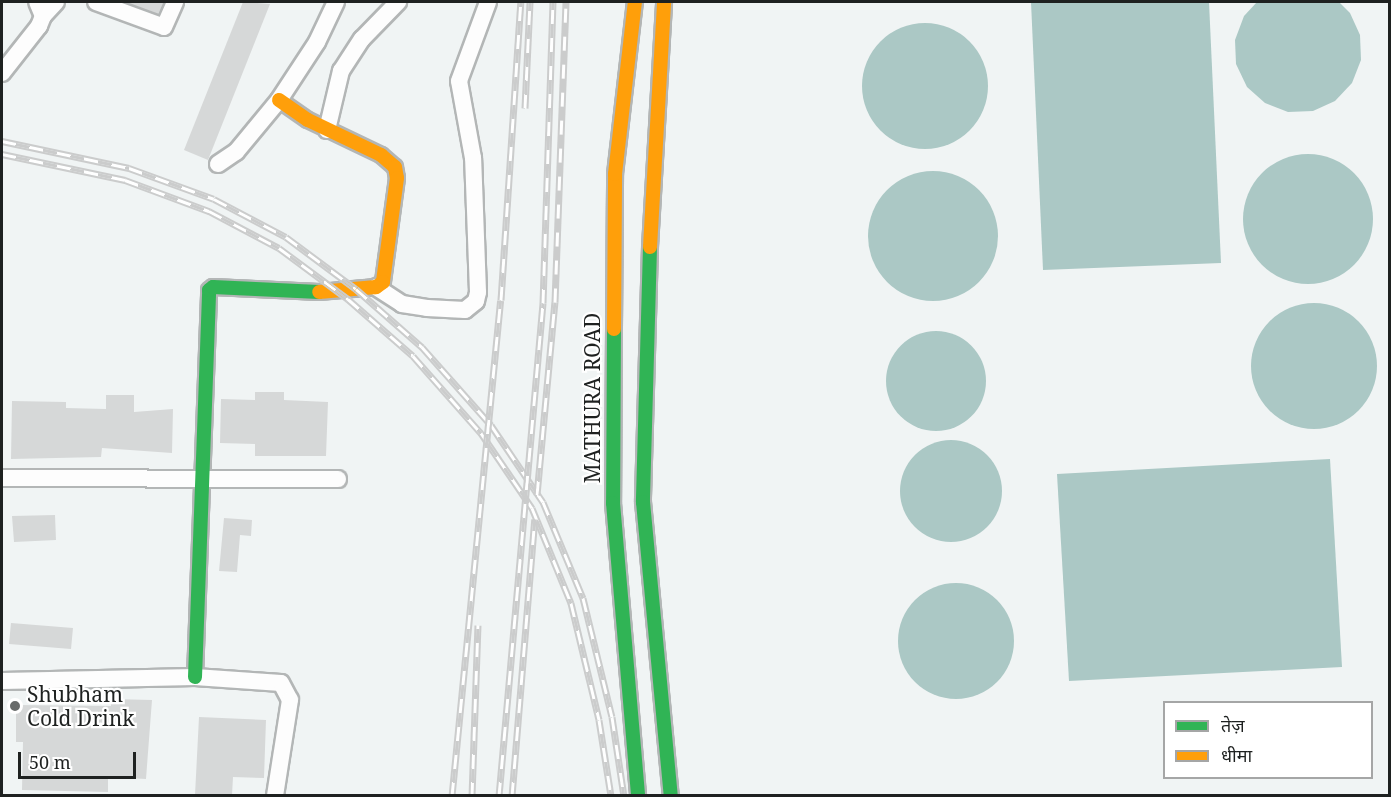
<!DOCTYPE html>
<html>
<head>
<meta charset="utf-8">
<style>
  body { margin:0 }
  #map { position:relative; width:1391px; height:797px; overflow:hidden; background:#f0f4f4; font-family:"Noto Serif","Noto Sans Devanagari",serif }
  div>[style] { position:absolute }
  [style*='--x'] { left:calc(var(--x)*1px); top:calc(var(--y)*1px); width:calc(var(--w)*1px); rotate:calc(var(--a)*1deg) }
  .water>* { inset:0; background:#abc8c5 }
  .round { border-radius:50% }
  .building>* { inset:0; background:#d6d8d8 }
  .roads { filter:drop-shadow(2px 0 #b3b6b6) drop-shadow(-2px 0 #b3b6b6) drop-shadow(0 2px #b3b6b6) drop-shadow(0 -2px #b3b6b6) }
  .street>* { height:16px; margin:-8px; padding:0 8px; transform-origin:8px; border-radius:8px; background:#fdfdfd }
  .fast>* { height:14px; margin:-7px; padding:0 7px; transform-origin:7px; border-radius:7px; background:#30b455 }
  .slow>* { height:14px; margin:-7px; padding:0 7px; transform-origin:7px; border-radius:7px; background:#ff9f0a }
  .rail>* { height:7px; margin-top:-3.5px; transform-origin:0; background:repeating-linear-gradient(90deg,#fff 0 14px,#cbcccc 0 28px); box-sizing:border-box; border-block:2px solid #cbcccc }
  .dots>* { width:16px; height:16px; translate:-50% -50%; box-sizing:border-box; border:3px solid #fff; border-radius:50% }
  span { translate:-50% -50%; white-space:nowrap; text-align:center; line-height:1.15; -webkit-text-stroke:4.5px #fff; paint-order:stroke }
  .street-label { font-size:21px; color:#1e2120 }
  .poi-label { font-size:21px; color:#1e2120 }
  .left { translate:0 -50%; text-align:left }
  .frame { position:absolute; inset:0; border:3px solid #1e2120; pointer-events:none }
  .legend { position:absolute; left:1163px; top:701px; width:210px; height:78px; box-sizing:border-box; background:#fff; border:2px solid #a5a6a6; margin:0; padding:8px 10px; list-style:none; font-size:18px; color:#1e2120 }
  .legend li { display:flex; align-items:center; gap:12px; height:30px }
  .legend b { width:30px; border:2px solid #a5a6a6 }
  .scale { position:absolute; left:18px; top:752px; width:118px; height:27px; box-sizing:border-box; border:3px solid #1e2120; border-top:0; padding-left:8px; font-size:18px; line-height:21px; white-space:nowrap; color:#1e2120; -webkit-text-stroke:4px #fff; paint-order:stroke }
</style>
</head>
<body>
<div id="map">
  <div class="water">
    <i style="clip-path:polygon(1031px 2px,1209px 2px,1221px 263px,1043px 270px)"></i>
    <i style="clip-path:polygon(1257px 2px,1339px 2px,1350px 13px,1360px 35px,1361px 60px,1352px 83px,1335px 101px,1313px 111px,1288px 112px,1265px 103px,1247px 87px,1236px 64px,1235px 40px,1244px 16px)"></i>
    <i class="round" style="left:862px;top:23px;width:126px;height:126px"></i>
    <i class="round" style="left:1243px;top:154px;width:130px;height:130px"></i>
    <i class="round" style="left:868px;top:171px;width:130px;height:130px"></i>
    <i class="round" style="left:1251px;top:303px;width:126px;height:126px"></i>
    <i class="round" style="left:886px;top:331px;width:100px;height:100px"></i>
    <i class="round" style="left:900px;top:440px;width:102px;height:102px"></i>
    <i style="clip-path:polygon(1330px 459px,1342px 667px,1069px 681px,1057px 474px)"></i>
    <i class="round" style="left:898px;top:583px;width:116px;height:116px"></i>
  </div>
  <div class="building">
    <i style="clip-path:polygon(125px 2px,164px 2px,158px 14px)"></i>
    <i style="clip-path:polygon(243px 2px,270px 4px,208px 160px,184px 150px)"></i>
    <i style="clip-path:polygon(255px 392px,284px 392px,284px 400px,328px 402px,326px 456px,255px 456px,255px 444px,220px 443px,221px 399px,255px 400px)"></i>
    <i style="clip-path:polygon(106px 395px,134px 395px,134px 412px,173px 409px,172px 453px,102px 448px,101px 457px,11px 459px,12px 401px,66px 402px,66px 408px,106px 409px)"></i>
    <i style="clip-path:polygon(55px 515px,56px 540px,14px 542px,12px 516px)"></i>
    <i style="clip-path:polygon(224px 518px,252px 520px,251px 536px,240px 535px,237px 572px,219px 571px)"></i>
    <i style="clip-path:polygon(11px 623px,73px 628px,71px 649px,9px 644px)"></i>
    <i style="clip-path:polygon(111px 699px,152px 700px,146px 779px,108px 777px,108px 792px,22px 790px,23px 742px,16px 742px,16px 705px,111px 706px)"></i>
    <i style="clip-path:polygon(199px 717px,266px 720px,264px 778px,233px 777px,232px 795px,195px 795px)"></i>
  </div>
  <div class="roads">
    <div class="street">
      <i style="--x:96;--y:2;--w:72;--a:20.2"></i>
      <i style="--x:164;--y:27;--w:27;--a:-66"></i>
      <i style="--x:43;--y:16;--w:19;--a:-47"></i>
      <i style="--x:2;--y:73;--w:60;--a:-51.8"></i>
      <i style="--x:39;--y:26;--w:11;--a:-68"></i>
      <i style="--x:43;--y:16;--w:15;--a:-113"></i>
      <i style="--x:327;--y:130;--w:61;--a:-76.7"></i>
      <i style="--x:341;--y:71;--w:38;--a:-57"></i>
      <i style="--x:362;--y:39;--w:52;--a:-45.8"></i>
      <i style="--x:218;--y:164;--w:22;--a:-34"></i>
      <i style="--x:236;--y:152;--w:67;--a:-50.4"></i>
      <i style="--x:279;--y:100;--w:69;--a:-56.8"></i>
      <i style="--x:317;--y:42;--w:44;--a:-64.6"></i>
      <i style="--x:376;--y:287;--w:31;--a:33"></i>
      <i style="--x:402;--y:304;--w:25;--a:9"></i>
      <i style="--x:427;--y:308;--w:38;--a:3"></i>
      <i style="--x:465;--y:310;--w:14;--a:-39"></i>
      <i style="--x:476;--y:301;--w:9;--a:-77"></i>
      <i style="--x:478;--y:292;--w:134;--a:-92.1"></i>
      <i style="--x:473;--y:158;--w:78;--a:-100.3"></i>
      <i style="--x:459;--y:81;--w:84;--a:-69.8"></i>
      <i style="--x:2;--y:478;--w:336;--a:0.2"></i>
      <i style="--x:2;--y:681;--w:193;--a:-1.2"></i>
      <i style="--x:195;--y:677;--w:86;--a:4"></i>
      <i style="--x:281;--y:683;--w:19;--a:62"></i>
      <i style="--x:290;--y:700;--w:97;--a:98.9"></i>
    </div>
    <div class="fast">
      <i style="--x:650;--y:247;--w:255;--a:91.6"></i>
      <i style="--x:643;--y:502;--w:295;--a:84.6"></i>
      <i style="--x:614;--y:329;--w:174;--a:90.3"></i>
      <i style="--x:613;--y:503;--w:294;--a:85.1"></i>
      <i style="--x:195;--y:677;--w:387;--a:-87.9"></i>
      <i style="--x:209;--y:290;--w:5;--a:-37"></i>
      <i style="--x:213;--y:287;--w:106;--a:2.7"></i>
    </div>
    <div class="slow">
      <i style="--x:279;--y:100;--w:35;--a:35"></i>
      <i style="--x:308;--y:120;--w:81;--a:25.6"></i>
      <i style="--x:381;--y:155;--w:18;--a:41"></i>
      <i style="--x:395;--y:167;--w:11;--a:80"></i>
      <i style="--x:397;--y:178;--w:105;--a:97.7"></i>
      <i style="--x:383;--y:282;--w:9;--a:144"></i>
      <i style="--x:376;--y:287;--w:57;--a:175"></i>
      <i style="--x:650;--y:247;--w:245;--a:-86.7"></i>
      <i style="--x:614;--y:329;--w:155;--a:-89.6"></i>
      <i style="--x:615;--y:174;--w:173;--a:-83.4"></i>
    </div>
  </div>
  <div class="rail">
    <i style="--x:525;--y:108;--w:106;--a:-87.3"></i>
    <i style="--x:2;--y:141;--w:130;--a:12"></i>
    <i style="--x:129;--y:168;--w:90;--a:20"></i>
    <i style="--x:214;--y:199;--w:81;--a:27.8"></i>
    <i style="--x:286;--y:237;--w:87;--a:36.6"></i>
    <i style="--x:356;--y:289;--w:88;--a:41.3"></i>
    <i style="--x:422;--y:347;--w:104;--a:48.5"></i>
    <i style="--x:491;--y:425;--w:93;--a:56"></i>
    <i style="--x:543;--y:502;--w:104;--a:67.4"></i>
    <i style="--x:583;--y:598;--w:122;--a:76.3"></i>
    <i style="--x:612;--y:717;--w:80;--a:81.4"></i>
    <i style="--x:2;--y:154;--w:126;--a:11.9"></i>
    <i style="--x:125;--y:180;--w:90;--a:20.3"></i>
    <i style="--x:209;--y:211;--w:79;--a:27.9"></i>
    <i style="--x:279;--y:248;--w:86;--a:36.5"></i>
    <i style="--x:348;--y:299;--w:86;--a:41.2"></i>
    <i style="--x:413;--y:356;--w:103;--a:48.6"></i>
    <i style="--x:481;--y:433;--w:91;--a:55.8"></i>
    <i style="--x:532;--y:508;--w:103;--a:67.7"></i>
    <i style="--x:571;--y:603;--w:120;--a:76.5"></i>
    <i style="--x:599;--y:720;--w:77;--a:81"></i>
    <i style="--x:537;--y:495;--w:194;--a:-84.7"></i>
    <i style="--x:555;--y:302;--w:300;--a:-87.9"></i>
    <i style="--x:452;--y:796;--w:498;--a:-84.4"></i>
    <i style="--x:501;--y:300;--w:299;--a:-86.2"></i>
    <i style="--x:472;--y:796;--w:171;--a:-88"></i>
    <i style="--x:499;--y:796;--w:495;--a:-84.9"></i>
    <i style="--x:543;--y:303;--w:301;--a:-88.1"></i>
    <i style="--x:512;--y:796;--w:278;--a:-85.3"></i>
  </div>
  <div class="dots">
    <i style="left:15px;top:706px;background:#686b6a"></i>
  </div>
  <div class="street-label">
    <span style="left:592px;top:398px;rotate:-90deg">MATHURA ROAD</span>
  </div>
  <div class="poi-label">
    <span class="left" style="left:27px;top:706px">Shubham<br>Cold Drink</span>
  </div>
  <div class="frame"></div>
  <ul class="legend">
  <li><b style="height:8px;background:#30b455"></b>तेज़</li>
  <li><b style="height:8px;background:#ff9f0a"></b>धीमा</li>
  </ul>
  <div class="scale">50 m</div>
</div>
</body>
</html>
